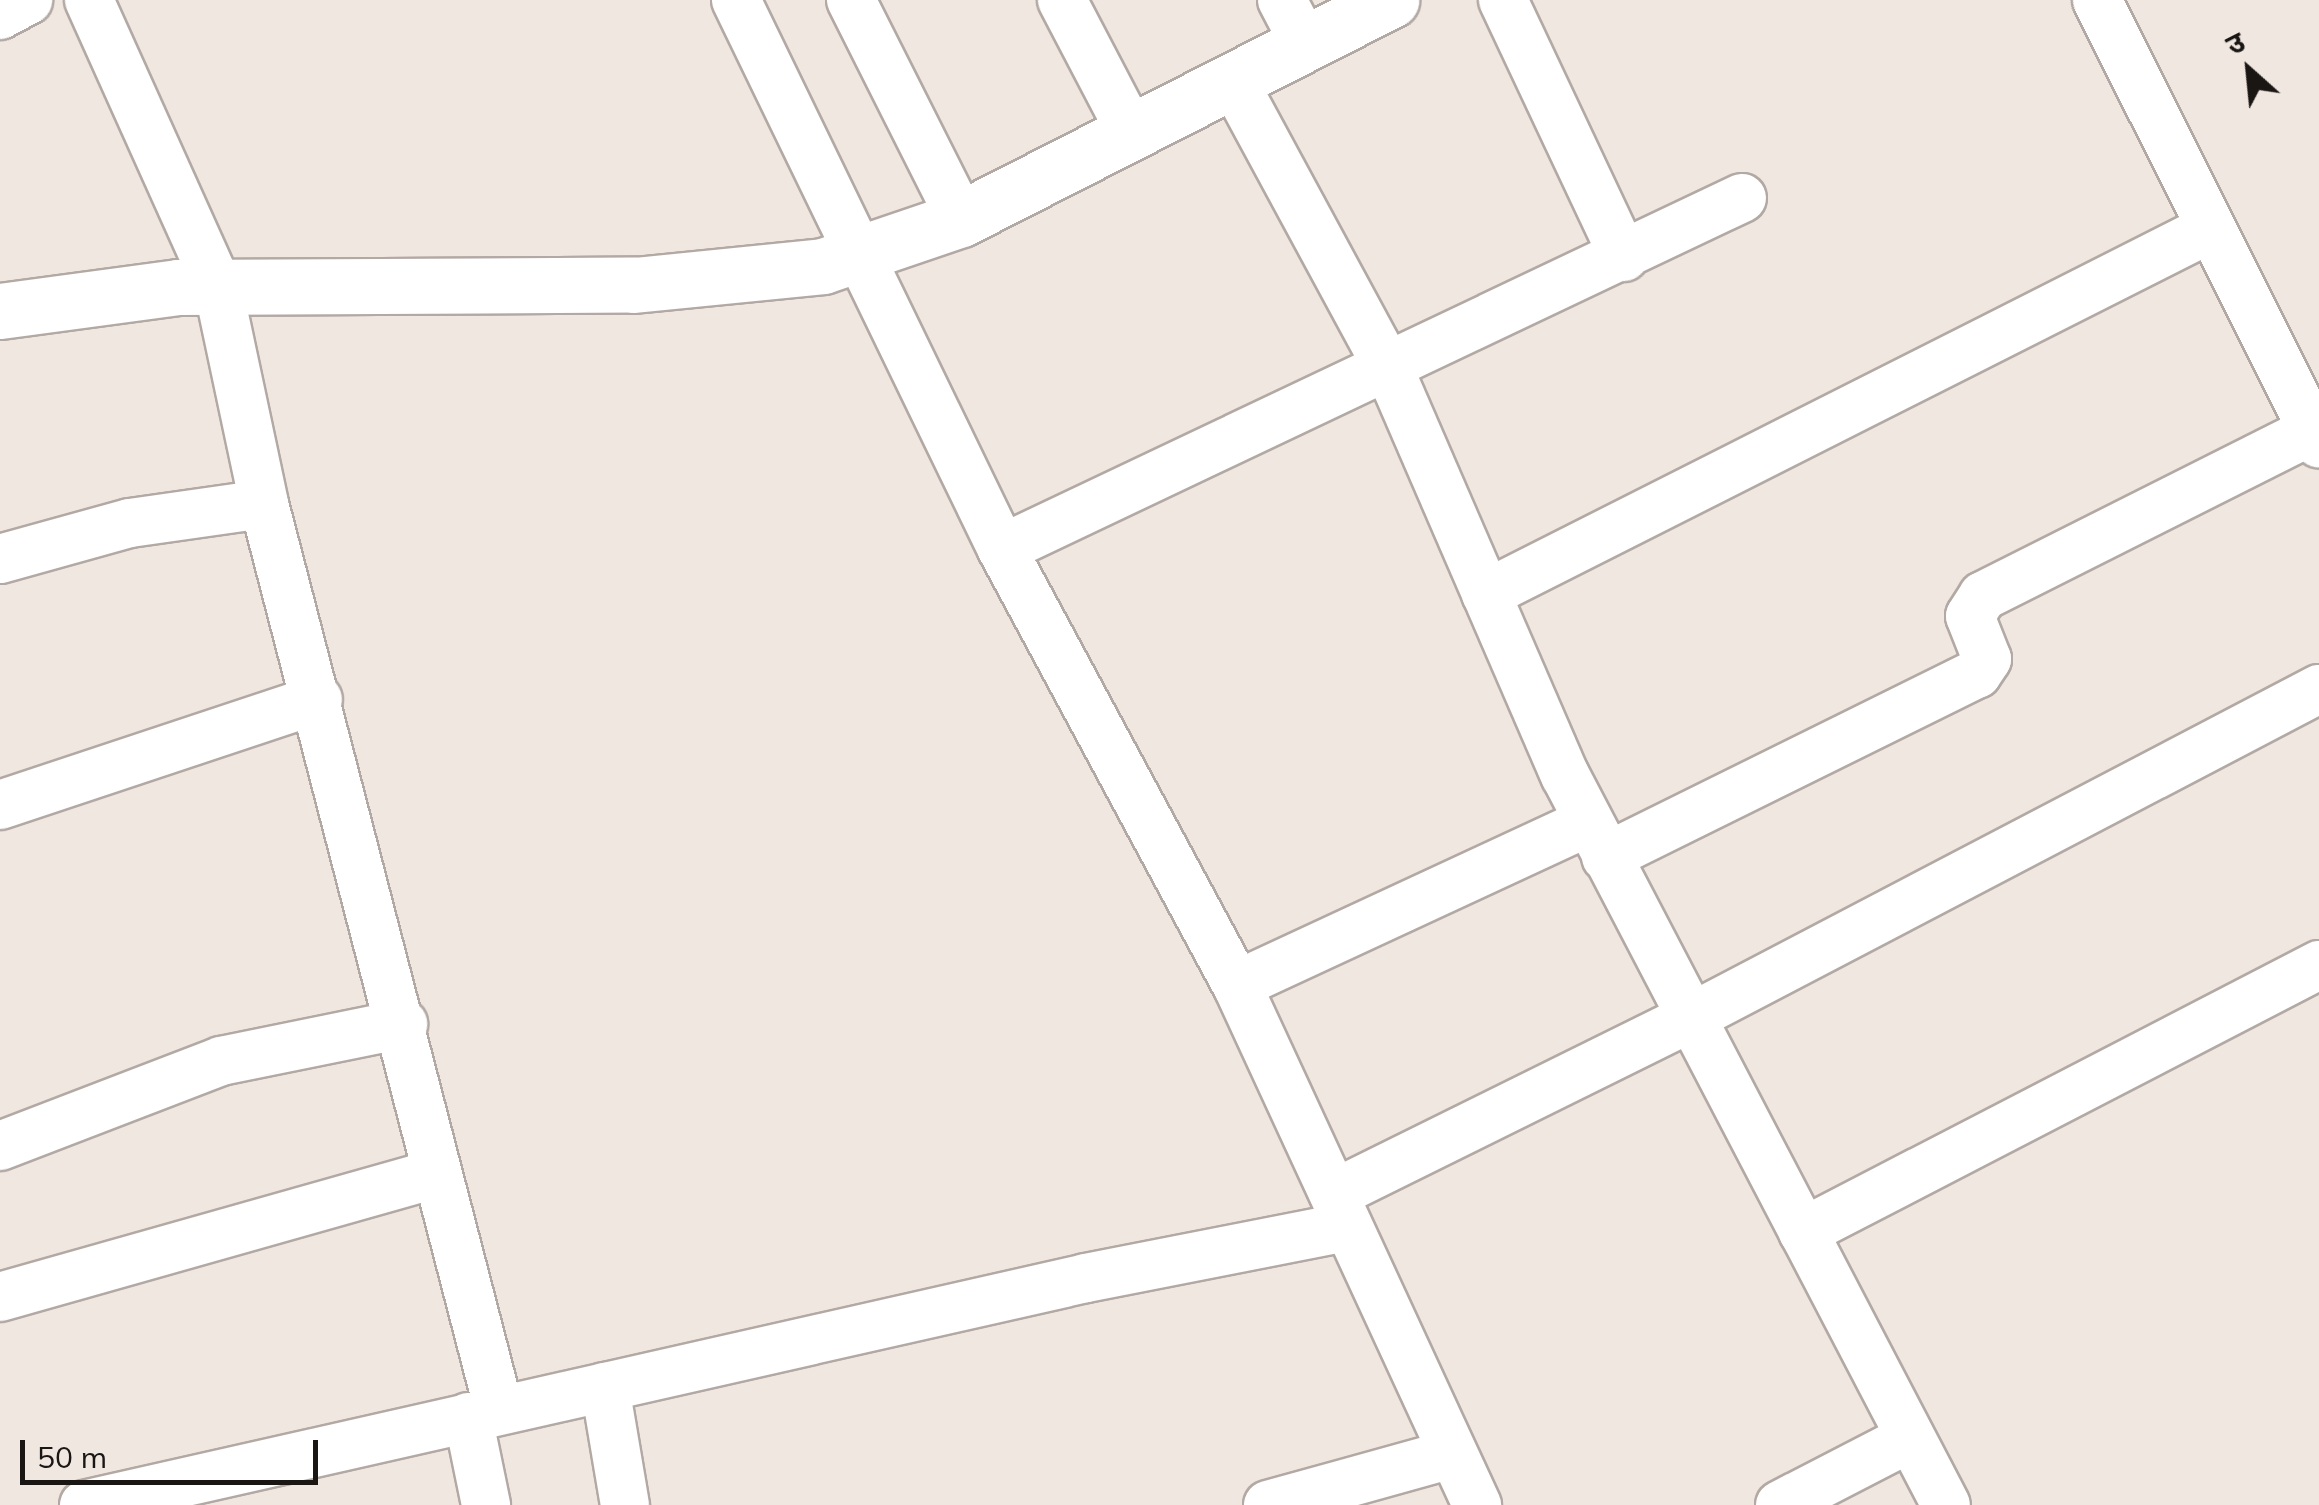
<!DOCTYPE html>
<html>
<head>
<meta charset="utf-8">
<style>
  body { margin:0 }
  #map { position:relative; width:2319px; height:1505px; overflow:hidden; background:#f1e7e1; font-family:Mulish,"Noto Sans Devanagari",sans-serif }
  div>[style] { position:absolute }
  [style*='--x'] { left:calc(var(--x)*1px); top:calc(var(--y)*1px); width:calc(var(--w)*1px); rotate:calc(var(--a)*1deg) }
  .roads { filter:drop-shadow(2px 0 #b3a9a4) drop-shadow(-2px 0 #b3a9a4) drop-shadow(0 2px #b3a9a4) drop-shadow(0 -2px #b3a9a4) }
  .street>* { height:48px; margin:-24px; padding:0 24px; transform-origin:24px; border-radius:24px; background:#fff }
  .secondary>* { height:55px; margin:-27.5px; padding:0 27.5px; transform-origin:27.5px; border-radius:27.5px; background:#fff }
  span { translate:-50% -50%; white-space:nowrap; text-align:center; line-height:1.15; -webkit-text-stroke:10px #f1e7e1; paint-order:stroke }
  .north { position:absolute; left:2199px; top:20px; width:100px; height:100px; -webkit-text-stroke:8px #f1e7e1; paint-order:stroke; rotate:333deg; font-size:28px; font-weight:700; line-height:40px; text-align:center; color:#1a1614 }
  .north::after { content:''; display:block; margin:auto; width:35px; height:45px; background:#1a1614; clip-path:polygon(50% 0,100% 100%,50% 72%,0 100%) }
  .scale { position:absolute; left:20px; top:1440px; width:298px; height:45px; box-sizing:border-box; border:5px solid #1a1614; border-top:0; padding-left:12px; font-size:30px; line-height:35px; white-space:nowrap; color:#1a1614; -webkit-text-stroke:8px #f1e7e1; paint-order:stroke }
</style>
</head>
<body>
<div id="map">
  <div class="roads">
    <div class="street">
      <i style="--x:89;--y:0;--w:315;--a:65.8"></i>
      <i style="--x:218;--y:287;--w:222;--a:78"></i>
      <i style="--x:264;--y:504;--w:936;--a:75.46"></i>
      <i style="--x:736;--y:0;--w:610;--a:64.15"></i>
      <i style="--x:1002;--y:549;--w:495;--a:61.7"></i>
      <i style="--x:1237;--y:985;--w:573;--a:65.22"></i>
      <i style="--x:851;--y:0;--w:245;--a:63.3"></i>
      <i style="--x:1062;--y:0;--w:149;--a:62.4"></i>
      <i style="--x:1282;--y:0;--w:50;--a:62.4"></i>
      <i style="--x:1503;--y:0;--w:284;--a:64.8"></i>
      <i style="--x:2097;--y:0;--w:496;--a:63.4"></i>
      <i style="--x:0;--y:15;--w:32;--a:-28"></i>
      <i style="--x:1233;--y:81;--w:328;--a:61.6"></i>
      <i style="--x:1389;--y:369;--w:443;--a:66.6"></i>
      <i style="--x:1565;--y:775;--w:823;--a:62.44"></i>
      <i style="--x:1002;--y:549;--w:819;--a:-25.38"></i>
      <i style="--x:0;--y:559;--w:135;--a:-15.5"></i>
      <i style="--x:130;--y:523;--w:135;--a:-8.1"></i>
      <i style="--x:1486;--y:594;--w:812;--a:-26.79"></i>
      <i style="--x:0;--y:805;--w:335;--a:-18.4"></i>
      <i style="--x:1606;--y:857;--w:414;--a:-26.3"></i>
      <i style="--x:1977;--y:674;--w:18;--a:-56"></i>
      <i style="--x:1987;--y:659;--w:46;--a:-111.6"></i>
      <i style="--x:1970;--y:616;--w:24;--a:-57"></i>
      <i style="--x:1983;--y:596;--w:369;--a:-26.7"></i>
      <i style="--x:1237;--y:985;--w:387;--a:-24.9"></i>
      <i style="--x:0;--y:1146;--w:237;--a:-21"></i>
      <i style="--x:221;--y:1061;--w:186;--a:-11.5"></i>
      <i style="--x:1334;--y:1194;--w:395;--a:-26.3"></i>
      <i style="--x:1688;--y:1019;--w:712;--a:-27.61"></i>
      <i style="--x:1803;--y:1232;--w:581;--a:-27.36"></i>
      <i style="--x:0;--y:1297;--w:453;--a:-15.8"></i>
      <i style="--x:605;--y:1387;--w:120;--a:80.4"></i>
      <i style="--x:468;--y:1417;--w:90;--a:78.4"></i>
      <i style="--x:84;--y:1505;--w:1027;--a:-12.76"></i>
      <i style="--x:1086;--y:1278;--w:265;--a:-11.1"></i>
      <i style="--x:1268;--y:1505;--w:191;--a:-15.5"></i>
      <i style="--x:1780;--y:1505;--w:146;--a:-27.3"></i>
    </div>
    <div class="secondary">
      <i style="--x:0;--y:311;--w:180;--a:-7.7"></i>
      <i style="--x:178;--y:287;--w:456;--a:-0.3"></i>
      <i style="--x:634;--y:285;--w:190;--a:-5.7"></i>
      <i style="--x:823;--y:266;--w:146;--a:-18.8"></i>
      <i style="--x:961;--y:219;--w:483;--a:-27"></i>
    </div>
  </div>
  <div class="north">उ</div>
  <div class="scale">50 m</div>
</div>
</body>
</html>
